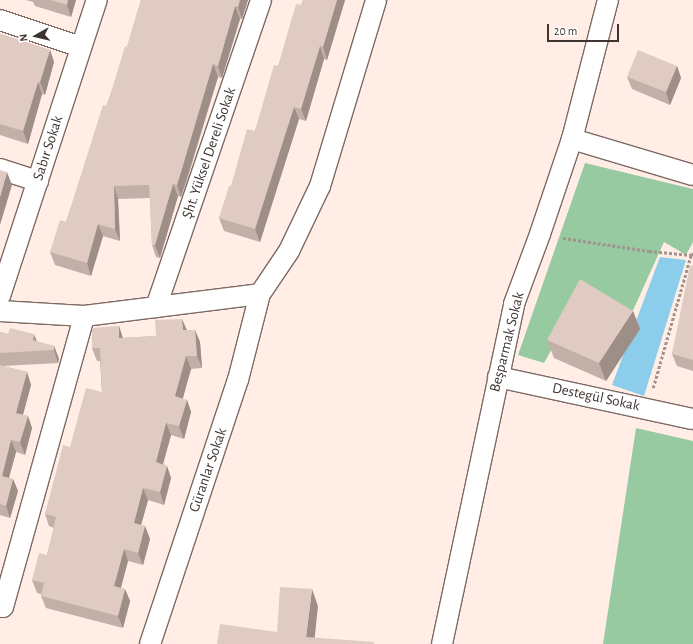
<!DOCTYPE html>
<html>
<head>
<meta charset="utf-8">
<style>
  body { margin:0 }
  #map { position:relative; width:693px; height:644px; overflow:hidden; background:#ffede6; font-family:"Alegreya Sans",sans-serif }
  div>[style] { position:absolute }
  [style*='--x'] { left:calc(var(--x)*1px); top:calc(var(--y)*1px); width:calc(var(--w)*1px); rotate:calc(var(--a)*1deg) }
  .forest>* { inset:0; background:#97caa0 }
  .water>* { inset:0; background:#8ccdec }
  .path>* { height:2.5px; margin-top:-1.25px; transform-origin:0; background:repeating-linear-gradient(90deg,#a1938e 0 3px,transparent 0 5px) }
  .roads { filter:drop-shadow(1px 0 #7d6a63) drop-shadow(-1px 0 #7d6a63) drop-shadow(0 1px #7d6a63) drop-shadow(0 -1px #7d6a63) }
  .minor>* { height:20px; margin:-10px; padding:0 10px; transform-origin:10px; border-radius:10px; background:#fff }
  .wall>* { inset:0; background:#c1afa8 }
  .shaded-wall>* { inset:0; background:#9d8e88 }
  .building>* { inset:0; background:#e0cbc3 }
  span { translate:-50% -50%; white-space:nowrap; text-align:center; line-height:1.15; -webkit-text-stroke:3px #fff; paint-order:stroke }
  .street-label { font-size:15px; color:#3e3532 }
  .north { position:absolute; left:16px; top:16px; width:40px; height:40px; -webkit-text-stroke:3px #fff; paint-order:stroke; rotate:262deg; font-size:11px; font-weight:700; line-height:16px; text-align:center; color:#3e3532 }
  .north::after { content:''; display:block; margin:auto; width:14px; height:18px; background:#3e3532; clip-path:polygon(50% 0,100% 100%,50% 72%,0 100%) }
  .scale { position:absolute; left:547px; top:24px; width:72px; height:18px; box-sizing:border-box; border:2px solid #3e3532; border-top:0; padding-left:5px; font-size:12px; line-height:14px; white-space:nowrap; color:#3e3532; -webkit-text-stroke:3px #fff; paint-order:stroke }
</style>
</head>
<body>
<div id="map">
  <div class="forest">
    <i style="clip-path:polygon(585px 163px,693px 189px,693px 242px,686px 255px,664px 242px,630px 317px,585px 289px,544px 363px,518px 355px)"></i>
    <i style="clip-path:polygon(636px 428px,693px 441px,693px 644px,603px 644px)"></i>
  </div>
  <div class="water">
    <i style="clip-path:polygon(660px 257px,686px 260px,644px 396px,612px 385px)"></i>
  </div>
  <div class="path">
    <i style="--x:563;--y:238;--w:87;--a:8.6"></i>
    <i style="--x:649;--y:251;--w:42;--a:5.4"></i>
    <i style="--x:691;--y:255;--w:3;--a:-45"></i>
    <i style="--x:653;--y:388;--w:138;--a:-74.1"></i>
    <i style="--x:691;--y:255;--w:2;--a:0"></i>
  </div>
  <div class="roads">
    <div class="minor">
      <i style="--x:0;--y:20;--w:85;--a:18.4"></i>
      <i style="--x:572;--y:139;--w:126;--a:16.6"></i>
      <i style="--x:0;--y:169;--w:40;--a:18"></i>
      <i style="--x:0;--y:296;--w:311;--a:-71.9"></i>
      <i style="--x:156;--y:307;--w:324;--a:-71.1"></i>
      <i style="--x:0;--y:311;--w:84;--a:3.4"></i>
      <i style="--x:84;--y:316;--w:177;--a:-7.1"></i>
      <i style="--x:498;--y:377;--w:199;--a:12.2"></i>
      <i style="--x:0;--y:606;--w:3;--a:18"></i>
      <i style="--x:3;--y:607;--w:302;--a:-74.4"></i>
      <i style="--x:150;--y:644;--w:278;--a:-71.6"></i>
      <i style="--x:238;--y:380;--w:89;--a:-75.7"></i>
      <i style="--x:260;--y:294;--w:52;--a:-56"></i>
      <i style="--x:289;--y:251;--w:72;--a:-64.5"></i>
      <i style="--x:320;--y:186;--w:194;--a:-73.2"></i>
      <i style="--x:442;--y:644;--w:348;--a:-78"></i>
      <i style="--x:514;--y:304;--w:75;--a:-69.6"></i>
      <i style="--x:540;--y:234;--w:100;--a:-71.4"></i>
      <i style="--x:572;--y:139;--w:144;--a:-75.5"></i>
    </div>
  </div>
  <div class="wall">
    <i style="clip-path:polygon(26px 0,76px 0,71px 17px,35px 6px,33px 2px)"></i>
    <i style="clip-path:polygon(141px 0,248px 0,242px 19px,240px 19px,222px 78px,218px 77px,186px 184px,181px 197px,178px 196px,160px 258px,156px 257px,152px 245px,150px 198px,118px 199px,120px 241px,103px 236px,91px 276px,55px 265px,50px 252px,66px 222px,127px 47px)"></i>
    <i style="clip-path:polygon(303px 0,345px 0,327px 60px,324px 59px,306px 121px,299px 119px,260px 242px,224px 231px,219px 218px,231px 186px,255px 131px,278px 66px)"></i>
    <i style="clip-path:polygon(0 34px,50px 50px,54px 62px,45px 95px,42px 94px,28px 144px,0 135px)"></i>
    <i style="clip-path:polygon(677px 66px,681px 78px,670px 105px,632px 89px,627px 77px)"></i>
    <i style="clip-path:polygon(693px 266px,693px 371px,677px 366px,672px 354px)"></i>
    <i style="clip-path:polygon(633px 311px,640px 329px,606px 381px,554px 358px,547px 340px)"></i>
    <i style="clip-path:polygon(182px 319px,187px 330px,195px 330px,200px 342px,202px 368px,191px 369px,182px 399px,187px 400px,191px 412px,184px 439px,171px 435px,163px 464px,167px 466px,171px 478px,164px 505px,148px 500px,141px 525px,145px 526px,150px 539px,143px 565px,128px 561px,121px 588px,125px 589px,130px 601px,123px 628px,46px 608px,41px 596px,41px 594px,37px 593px,32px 580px,47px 555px,54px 528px,49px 526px,45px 514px,70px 447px,102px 392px,100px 361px,97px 361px,92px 348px,119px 326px,123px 338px,156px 336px)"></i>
    <i style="clip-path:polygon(0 332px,54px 346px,59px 359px,58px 363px,3px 366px,27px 372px,31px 385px,23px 415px,28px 416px,32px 428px,25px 455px,16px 452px,9px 478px,13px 479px,18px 491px,10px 518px,0 515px)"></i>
  </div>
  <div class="shaded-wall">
    <i style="clip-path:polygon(68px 0,76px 0,71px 17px,67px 5px)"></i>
    <i style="clip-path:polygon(240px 0,248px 0,242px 19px,238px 7px)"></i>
    <i style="clip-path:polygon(337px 0,345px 0,327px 60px,323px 47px)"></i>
    <i style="clip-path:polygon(235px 6px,240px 19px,222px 78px,218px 66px)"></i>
    <i style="clip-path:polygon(320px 46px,324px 59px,306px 121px,301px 109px)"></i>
    <i style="clip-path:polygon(50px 50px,54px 62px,45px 95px,40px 82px)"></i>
    <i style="clip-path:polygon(213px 64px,218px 77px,181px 197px,177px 185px)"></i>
    <i style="clip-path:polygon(677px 66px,681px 78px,670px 105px,666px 92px)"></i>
    <i style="clip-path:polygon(38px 82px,42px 94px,28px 144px,23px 131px)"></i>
    <i style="clip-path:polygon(294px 107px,299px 119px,260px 242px,255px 229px)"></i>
    <i style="clip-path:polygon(7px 172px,12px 185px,0 225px,0 197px)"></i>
    <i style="clip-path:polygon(173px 184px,178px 196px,160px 258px,155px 245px)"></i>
    <i style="clip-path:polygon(114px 186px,118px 199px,120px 241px,115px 229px)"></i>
    <i style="clip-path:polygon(98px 224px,103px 236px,91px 276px,87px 263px)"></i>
    <i style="clip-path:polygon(633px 311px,640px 329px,606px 381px,599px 363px)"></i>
    <i style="clip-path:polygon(182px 319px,187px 331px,183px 330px)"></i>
    <i style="clip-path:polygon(119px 326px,123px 339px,119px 338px)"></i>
    <i style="clip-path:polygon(195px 330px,200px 342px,202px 368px,197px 356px)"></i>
    <i style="clip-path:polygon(34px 334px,39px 347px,33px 340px)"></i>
    <i style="clip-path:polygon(54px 346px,59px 359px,58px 363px,54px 350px)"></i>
    <i style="clip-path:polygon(186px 356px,191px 369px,180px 409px,175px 396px)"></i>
    <i style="clip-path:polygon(27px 372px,31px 385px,20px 425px,16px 413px)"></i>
    <i style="clip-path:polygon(187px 400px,191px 412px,184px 439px,179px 426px)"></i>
    <i style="clip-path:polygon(28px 416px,32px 428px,25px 455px,20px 442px)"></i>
    <i style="clip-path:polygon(166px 423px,171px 435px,160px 475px,156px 462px)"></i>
    <i style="clip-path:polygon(11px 440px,16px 452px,6px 488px,2px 476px)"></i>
    <i style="clip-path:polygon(167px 466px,171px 478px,164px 505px,160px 492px)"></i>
    <i style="clip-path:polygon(13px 479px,18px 491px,10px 518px,6px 506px)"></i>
    <i style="clip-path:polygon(143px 488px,148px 500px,138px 536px,134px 523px)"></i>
    <i style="clip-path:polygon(145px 526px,150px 539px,143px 565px,138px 553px)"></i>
    <i style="clip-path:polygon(124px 549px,128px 561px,118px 598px,114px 586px)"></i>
    <i style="clip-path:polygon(125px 589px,130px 601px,123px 628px,118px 616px)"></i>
    <i style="clip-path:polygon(312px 589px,318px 606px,314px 644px,306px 637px)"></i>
  </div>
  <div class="building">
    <i style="clip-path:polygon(51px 0,68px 0,67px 5px)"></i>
    <i style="clip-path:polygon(141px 0,240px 0,238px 7px,235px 6px,218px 66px,213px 64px,181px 172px,177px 185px,173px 184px,155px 245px,152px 245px,149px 185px,114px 186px,115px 229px,98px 224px,87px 263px,50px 252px,60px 220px,66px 222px,103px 105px,107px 106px,125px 46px,127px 47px)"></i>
    <i style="clip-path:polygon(303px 0,337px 0,323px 47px,320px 46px,301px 109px,294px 107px,255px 229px,219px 218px,229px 186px,231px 186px,247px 129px,255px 131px,274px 65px,278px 66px,296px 4px,302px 5px)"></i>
    <i style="clip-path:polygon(0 34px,50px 50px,40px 82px,38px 82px,23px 131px,0 124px)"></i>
    <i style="clip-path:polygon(638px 50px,677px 66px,666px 92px,627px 77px)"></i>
    <i style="clip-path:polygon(0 170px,7px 172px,0 197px)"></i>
    <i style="clip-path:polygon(690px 265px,693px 266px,693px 360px,672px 354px)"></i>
    <i style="clip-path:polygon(580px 279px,633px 311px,599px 363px,547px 340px)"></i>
    <i style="clip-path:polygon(182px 319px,183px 330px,195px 330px,197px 356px,186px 356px,175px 396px,187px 400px,179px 426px,166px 423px,156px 462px,167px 466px,160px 492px,143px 488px,134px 523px,145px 526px,138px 553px,124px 549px,114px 586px,125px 589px,118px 616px,41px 596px,44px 583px,32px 580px,39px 553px,47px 555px,56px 517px,45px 514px,63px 445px,70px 447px,86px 388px,102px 392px,100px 348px,92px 348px,92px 328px,119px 326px,119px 338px,156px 336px,155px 320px)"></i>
    <i style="clip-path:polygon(10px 328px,34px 334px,33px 340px,54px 346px,54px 350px,0 353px,0 332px,8px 334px)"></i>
    <i style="clip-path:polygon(0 365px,27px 372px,16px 413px,28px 416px,20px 442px,11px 440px,2px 476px,13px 479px,6px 506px,0 504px)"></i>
    <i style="clip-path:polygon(280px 587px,312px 589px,306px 637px,374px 642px,374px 644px,217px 644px,220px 624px,277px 632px)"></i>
  </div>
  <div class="street-label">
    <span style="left:48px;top:148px;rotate:-72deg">Sabır Sokak</span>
    <span style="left:209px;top:153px;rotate:-71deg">Şht. Yüksel Dereli Sokak</span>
    <span style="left:507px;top:342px;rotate:-76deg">Beşparmak Sokak</span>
    <span style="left:596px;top:397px;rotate:12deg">Destegül Sokak</span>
    <span style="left:208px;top:470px;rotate:-71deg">Güranlar Sokak</span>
  </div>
  <div class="north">N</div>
  <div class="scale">20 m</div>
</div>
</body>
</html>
